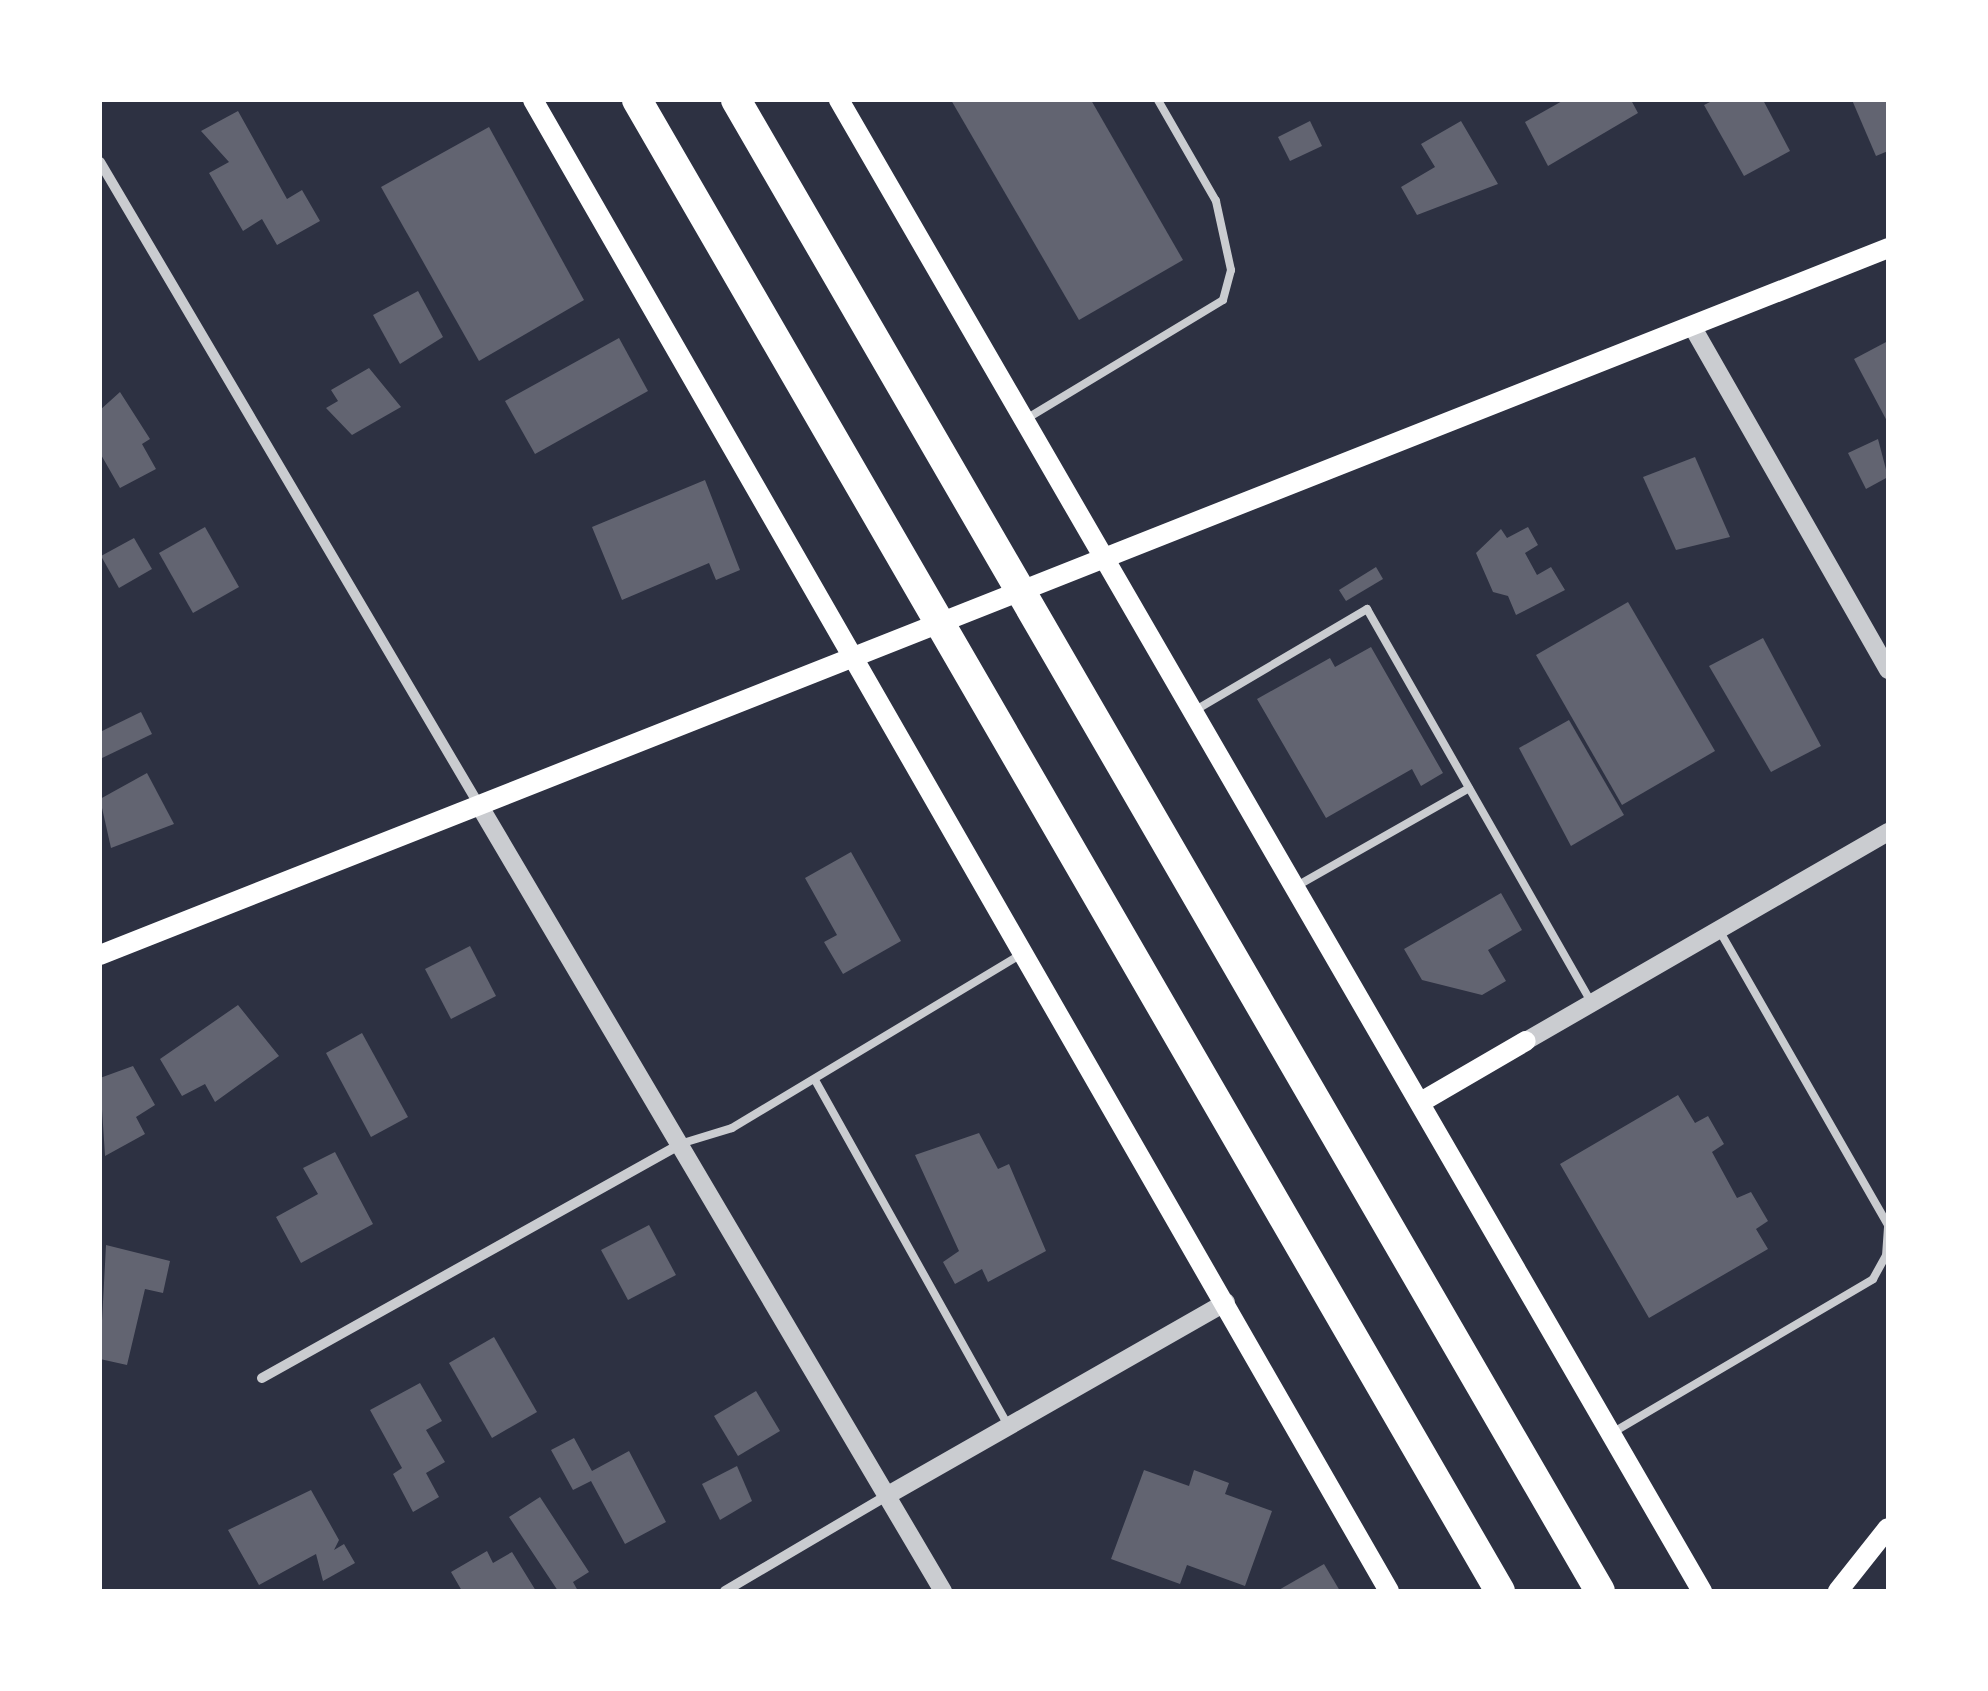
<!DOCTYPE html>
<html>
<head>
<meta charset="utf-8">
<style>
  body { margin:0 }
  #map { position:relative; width:1988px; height:1691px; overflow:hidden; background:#2d3142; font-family:"DM Sans",sans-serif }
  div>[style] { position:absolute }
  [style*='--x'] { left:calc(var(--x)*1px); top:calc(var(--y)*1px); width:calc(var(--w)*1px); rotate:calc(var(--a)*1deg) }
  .building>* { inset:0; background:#626471 }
  .service>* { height:8px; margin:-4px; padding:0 4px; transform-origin:4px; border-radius:4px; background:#caccd0 }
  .minor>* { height:10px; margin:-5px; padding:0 5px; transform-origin:5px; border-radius:5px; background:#caccd0 }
  .tertiary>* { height:18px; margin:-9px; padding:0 9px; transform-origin:9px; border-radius:9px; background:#caccd0 }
  .secondary>* { height:20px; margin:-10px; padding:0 10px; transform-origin:10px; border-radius:10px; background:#fff }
  .motorway>* { height:30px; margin:-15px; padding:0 15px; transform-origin:15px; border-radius:15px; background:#fff }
  span { translate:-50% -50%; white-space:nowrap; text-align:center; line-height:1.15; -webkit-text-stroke:9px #fff; paint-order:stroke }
  .frame { position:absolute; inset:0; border:102px solid #fff; pointer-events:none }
</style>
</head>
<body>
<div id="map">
  <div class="building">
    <i style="clip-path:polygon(951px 100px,1091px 100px,1183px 260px,1079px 320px)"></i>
    <i style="clip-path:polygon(1564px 100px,1631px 100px,1638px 113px,1548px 166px,1525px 122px)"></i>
    <i style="clip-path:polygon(1714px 100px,1763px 100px,1790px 151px,1744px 176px,1704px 105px)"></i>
    <i style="clip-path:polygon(1852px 100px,1888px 100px,1888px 151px,1876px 156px)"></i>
    <i style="clip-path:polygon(238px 111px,287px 199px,302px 190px,320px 221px,277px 245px,262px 219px,243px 231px,209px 173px,229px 162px,201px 131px)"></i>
    <i style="clip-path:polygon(1310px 121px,1322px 146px,1290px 161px,1278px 137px)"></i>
    <i style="clip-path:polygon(1461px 121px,1498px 184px,1417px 215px,1401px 187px,1435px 167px,1421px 144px)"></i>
    <i style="clip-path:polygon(489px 127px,584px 300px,479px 361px,381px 187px)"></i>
    <i style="clip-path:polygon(418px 291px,443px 337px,400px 364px,373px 315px)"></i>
    <i style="clip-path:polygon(619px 338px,648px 391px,535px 454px,505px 401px)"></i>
    <i style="clip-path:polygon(1888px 341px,1888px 423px,1854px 359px)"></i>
    <i style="clip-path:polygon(369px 368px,401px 407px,352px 435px,326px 408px,338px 401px,331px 390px)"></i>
    <i style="clip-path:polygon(120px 392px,150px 439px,142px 444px,156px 469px,120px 488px,100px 453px,100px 410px)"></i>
    <i style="clip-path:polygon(1878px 439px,1888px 477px,1866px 489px,1848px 453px)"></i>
    <i style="clip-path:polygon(1695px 457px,1730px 537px,1676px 550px,1643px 477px)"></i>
    <i style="clip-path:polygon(705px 480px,740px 570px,716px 580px,709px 563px,622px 600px,592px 527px)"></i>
    <i style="clip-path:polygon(205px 527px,239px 587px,193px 613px,159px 553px)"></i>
    <i style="clip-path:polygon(1528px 527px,1538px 545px,1525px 553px,1537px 575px,1551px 567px,1565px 590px,1516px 615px,1508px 596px,1493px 592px,1476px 553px,1501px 529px,1507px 538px)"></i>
    <i style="clip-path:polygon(134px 538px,152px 569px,119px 588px,101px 556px)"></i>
    <i style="clip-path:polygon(1376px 567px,1383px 579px,1346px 601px,1339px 590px)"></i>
    <i style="clip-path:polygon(1628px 602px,1715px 751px,1622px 805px,1536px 655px)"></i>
    <i style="clip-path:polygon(1763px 638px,1821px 746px,1771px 772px,1709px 666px)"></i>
    <i style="clip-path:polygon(1371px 647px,1443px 773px,1421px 786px,1412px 769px,1326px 818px,1257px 699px,1330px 658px,1335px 667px)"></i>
    <i style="clip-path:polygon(141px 712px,152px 734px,100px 759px,100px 732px)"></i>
    <i style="clip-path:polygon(1569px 720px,1624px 815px,1571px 846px,1519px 748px)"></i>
    <i style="clip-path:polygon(147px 773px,174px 824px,111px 848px,100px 799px)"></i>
    <i style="clip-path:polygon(851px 852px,901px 941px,843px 974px,824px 942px,837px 935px,805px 878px)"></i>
    <i style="clip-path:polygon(1501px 893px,1522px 930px,1488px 950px,1506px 981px,1482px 995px,1422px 980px,1404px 949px)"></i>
    <i style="clip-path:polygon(470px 946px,496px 996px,451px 1019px,425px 969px)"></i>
    <i style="clip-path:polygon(238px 1005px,279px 1056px,215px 1102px,205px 1084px,182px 1096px,160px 1059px)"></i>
    <i style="clip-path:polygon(362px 1033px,408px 1117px,371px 1137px,326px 1053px)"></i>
    <i style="clip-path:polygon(133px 1066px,155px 1105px,136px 1117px,145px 1134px,105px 1156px,100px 1078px)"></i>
    <i style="clip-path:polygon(1678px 1095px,1695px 1123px,1708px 1116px,1724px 1144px,1712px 1152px,1737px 1198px,1751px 1192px,1768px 1221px,1756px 1229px,1768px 1249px,1649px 1318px,1560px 1164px)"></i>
    <i style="clip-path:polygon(979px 1133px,998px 1169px,1009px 1164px,1046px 1251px,988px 1282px,982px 1269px,955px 1284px,943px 1262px,959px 1251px,915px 1155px)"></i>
    <i style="clip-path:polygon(335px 1152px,373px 1224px,301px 1263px,276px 1217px,318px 1194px,303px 1168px)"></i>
    <i style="clip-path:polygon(649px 1225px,676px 1275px,628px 1300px,601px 1250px)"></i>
    <i style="clip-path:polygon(106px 1245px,170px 1261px,163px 1293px,145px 1289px,127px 1365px,100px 1359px)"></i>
    <i style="clip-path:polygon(494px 1337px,537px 1412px,492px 1438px,449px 1363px)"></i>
    <i style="clip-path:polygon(420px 1383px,442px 1421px,426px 1430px,445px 1462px,426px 1473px,439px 1497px,413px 1512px,393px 1474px,402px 1468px,370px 1410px)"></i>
    <i style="clip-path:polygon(756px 1391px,780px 1431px,738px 1456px,714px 1416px)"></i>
    <i style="clip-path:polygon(574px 1438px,592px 1471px,629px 1451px,666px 1522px,625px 1544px,591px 1481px,573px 1490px,551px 1450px)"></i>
    <i style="clip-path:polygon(737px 1466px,752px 1501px,720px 1520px,702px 1484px)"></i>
    <i style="clip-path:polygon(1144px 1470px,1189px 1486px,1194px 1470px,1229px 1483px,1225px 1494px,1272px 1511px,1245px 1586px,1187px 1565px,1180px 1584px,1111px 1559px)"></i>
    <i style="clip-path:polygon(311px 1490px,339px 1540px,334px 1550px,344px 1544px,355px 1563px,323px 1581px,316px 1554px,259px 1585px,228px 1530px)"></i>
    <i style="clip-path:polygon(540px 1497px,589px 1572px,573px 1582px,578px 1591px,558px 1591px,509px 1517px)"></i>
    <i style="clip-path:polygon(487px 1551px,493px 1563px,512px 1552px,536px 1591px,462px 1591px,451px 1572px)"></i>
    <i style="clip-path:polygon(1324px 1564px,1340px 1591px,1277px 1591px)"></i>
  </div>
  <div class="service">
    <i style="--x:1026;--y:419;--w:230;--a:-31.1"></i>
    <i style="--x:1223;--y:300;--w:31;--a:-75"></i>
    <i style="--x:1231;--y:270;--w:71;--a:-102.3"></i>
    <i style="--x:1216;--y:201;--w:116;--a:-119.9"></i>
    <i style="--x:1194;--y:711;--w:201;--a:-30.5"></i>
    <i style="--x:1367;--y:609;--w:454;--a:60.3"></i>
    <i style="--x:1295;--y:887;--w:200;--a:-29.6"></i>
    <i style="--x:815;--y:1080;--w:395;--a:60.8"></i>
    <i style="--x:683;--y:1143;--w:51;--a:-17"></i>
    <i style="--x:732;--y:1128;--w:340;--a:-31"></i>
    <i style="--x:1612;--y:1433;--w:303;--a:-30.5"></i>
    <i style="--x:1873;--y:1279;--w:26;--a:-61"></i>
    <i style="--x:1886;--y:1256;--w:31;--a:-86"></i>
    <i style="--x:1888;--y:1225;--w:340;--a:-119.8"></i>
  </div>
  <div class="minor">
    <i style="--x:100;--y:162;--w:746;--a:59.48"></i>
    <i style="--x:262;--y:1378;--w:481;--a:-29.2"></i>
    <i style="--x:725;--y:1591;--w:189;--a:-30.5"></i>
  </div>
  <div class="tertiary">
    <i style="--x:1692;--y:326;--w:396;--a:60.3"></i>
    <i style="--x:479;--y:805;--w:913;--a:59.45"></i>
    <i style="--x:1526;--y:1041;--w:418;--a:-30"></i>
    <i style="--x:888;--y:1495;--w:389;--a:-29.7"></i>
  </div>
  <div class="secondary">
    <i style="--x:533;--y:100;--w:1719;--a:60.14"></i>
    <i style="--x:839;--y:100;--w:1723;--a:59.94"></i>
    <i style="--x:100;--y:955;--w:1923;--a:-21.57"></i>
    <i style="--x:1421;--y:1102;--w:121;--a:-30.2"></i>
    <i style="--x:1838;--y:1591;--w:80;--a:-51.6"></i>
  </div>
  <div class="motorway">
    <i style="--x:637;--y:100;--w:1723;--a:59.94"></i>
    <i style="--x:736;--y:100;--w:1723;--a:59.91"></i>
  </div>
  <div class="frame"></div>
</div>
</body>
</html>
